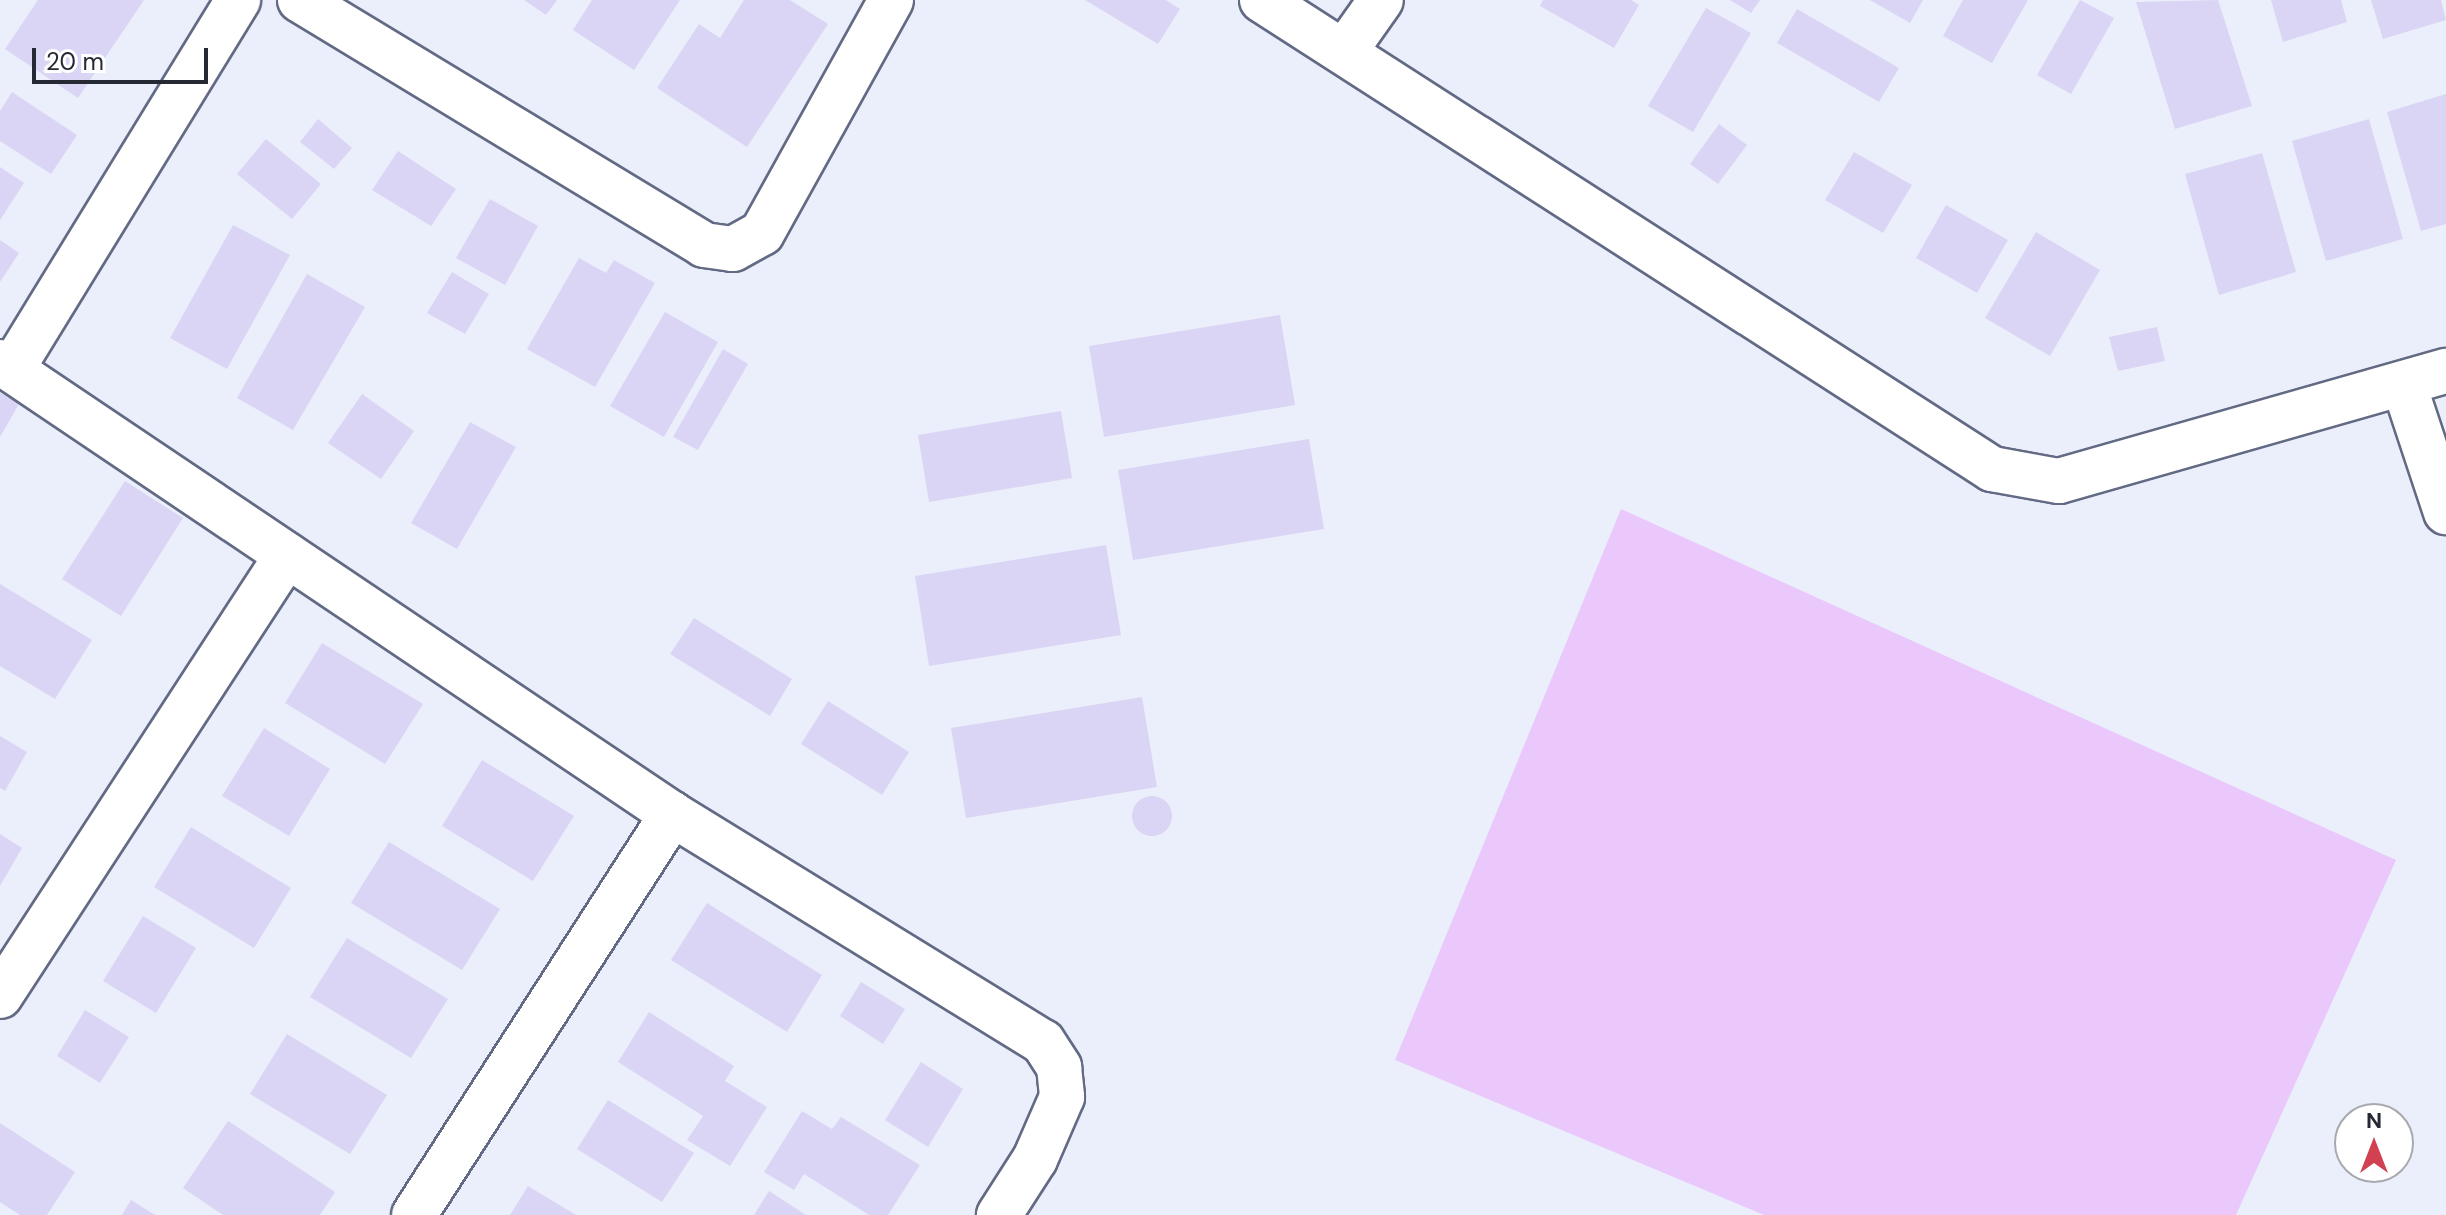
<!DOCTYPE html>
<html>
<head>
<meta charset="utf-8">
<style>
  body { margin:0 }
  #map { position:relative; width:2446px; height:1215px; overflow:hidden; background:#ebeffb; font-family:"DM Sans",sans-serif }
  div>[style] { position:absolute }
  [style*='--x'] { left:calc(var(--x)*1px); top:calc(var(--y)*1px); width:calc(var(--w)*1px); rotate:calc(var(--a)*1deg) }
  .green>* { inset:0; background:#eac8fb }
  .building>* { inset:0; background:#dad5f4 }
  .round { border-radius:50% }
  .roads { filter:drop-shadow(2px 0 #626a84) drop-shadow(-2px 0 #626a84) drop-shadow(0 2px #626a84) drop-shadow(0 -2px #626a84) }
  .street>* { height:44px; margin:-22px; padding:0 22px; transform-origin:22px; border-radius:22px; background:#fff }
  span { translate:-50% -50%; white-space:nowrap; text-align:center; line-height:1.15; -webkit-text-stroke:6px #fff; paint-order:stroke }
  .north { position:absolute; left:2334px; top:1103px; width:80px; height:80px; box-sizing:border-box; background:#fff; border:2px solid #a8a9ae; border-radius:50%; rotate:0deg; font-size:22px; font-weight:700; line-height:32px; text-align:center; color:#252934 }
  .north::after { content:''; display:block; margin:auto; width:28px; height:36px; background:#d14151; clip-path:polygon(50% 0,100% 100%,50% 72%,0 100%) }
  .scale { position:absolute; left:32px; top:48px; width:176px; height:36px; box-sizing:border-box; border:4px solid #252934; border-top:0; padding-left:10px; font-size:24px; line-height:28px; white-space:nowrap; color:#252934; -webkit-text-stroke:6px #fff; paint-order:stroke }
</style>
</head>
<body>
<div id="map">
  <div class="green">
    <i style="clip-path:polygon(1621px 509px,2396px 860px,2236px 1215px,1764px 1215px,1395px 1060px)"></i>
  </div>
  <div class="building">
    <i style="clip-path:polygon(38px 0,144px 0,78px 98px,5px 49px)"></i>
    <i style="clip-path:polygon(524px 0,557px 0,546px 15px)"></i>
    <i style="clip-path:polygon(592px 0,680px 0,634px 70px,573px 30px)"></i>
    <i style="clip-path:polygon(744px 0,790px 0,828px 24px,747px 147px,657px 88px,699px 24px,720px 38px)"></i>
    <i style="clip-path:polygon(1085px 0,1166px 0,1180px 9px,1158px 44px)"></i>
    <i style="clip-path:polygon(1543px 0,1631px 0,1639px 5px,1614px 48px,1540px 6px)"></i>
    <i style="clip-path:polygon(1730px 0,1760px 0,1751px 13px)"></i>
    <i style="clip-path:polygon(1870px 0,1923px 0,1910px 23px)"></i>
    <i style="clip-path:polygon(1963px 0,2028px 0,1992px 63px,1943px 36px)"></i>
    <i style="clip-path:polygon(2080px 0,2114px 18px,2071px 94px,2037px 75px)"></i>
    <i style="clip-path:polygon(2218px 0,2252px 106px,2175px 129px,2136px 2px)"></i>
    <i style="clip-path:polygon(2271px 0,2341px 0,2347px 22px,2283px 42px)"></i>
    <i style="clip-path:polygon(2371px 0,2441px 0,2446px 20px,2383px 39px)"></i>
    <i style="clip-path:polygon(1706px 8px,1751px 33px,1693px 132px,1648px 106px)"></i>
    <i style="clip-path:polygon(1797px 9px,1899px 68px,1879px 102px,1777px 43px)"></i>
    <i style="clip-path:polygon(12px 92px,77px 135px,51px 174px,0 141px,0 111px)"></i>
    <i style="clip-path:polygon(2446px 94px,2446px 224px,2421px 231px,2387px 112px)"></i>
    <i style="clip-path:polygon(318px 119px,352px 148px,334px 169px,300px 142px)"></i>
    <i style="clip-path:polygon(2369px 119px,2403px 239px,2326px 261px,2292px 141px)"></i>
    <i style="clip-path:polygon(1719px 124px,1747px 145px,1718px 184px,1690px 164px)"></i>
    <i style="clip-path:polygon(266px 139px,321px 184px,292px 219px,237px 174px)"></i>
    <i style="clip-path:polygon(398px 151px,456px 189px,431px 226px,372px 190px)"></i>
    <i style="clip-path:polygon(1854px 152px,1912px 185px,1883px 233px,1825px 200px)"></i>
    <i style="clip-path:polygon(2262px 153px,2296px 272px,2219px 295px,2185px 174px)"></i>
    <i style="clip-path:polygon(0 167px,24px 183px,0 220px)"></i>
    <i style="clip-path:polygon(490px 199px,538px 226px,505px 285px,456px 258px)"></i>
    <i style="clip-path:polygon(1946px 205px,2008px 240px,1977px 293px,1916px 258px)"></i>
    <i style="clip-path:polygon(233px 225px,290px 255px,227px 369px,170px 338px)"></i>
    <i style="clip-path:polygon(2036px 232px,2100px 270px,2050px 356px,1985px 318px)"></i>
    <i style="clip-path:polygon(0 240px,19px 253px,0 282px)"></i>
    <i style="clip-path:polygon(579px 258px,606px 273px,614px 260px,655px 283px,595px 387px,527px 349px)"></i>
    <i style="clip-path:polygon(452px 272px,489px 294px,465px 334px,427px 313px)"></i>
    <i style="clip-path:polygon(307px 274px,365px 307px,293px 430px,237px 398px)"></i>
    <i style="clip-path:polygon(665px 312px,718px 342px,664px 437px,610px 406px)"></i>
    <i style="clip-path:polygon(1280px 315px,1295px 405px,1104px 437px,1089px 346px)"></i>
    <i style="clip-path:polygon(2157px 327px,2165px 361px,2118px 371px,2109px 337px)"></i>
    <i style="clip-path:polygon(723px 349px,748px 364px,698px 450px,673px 437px)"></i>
    <i style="clip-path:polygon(0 393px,19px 404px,0 437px)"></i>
    <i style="clip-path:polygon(362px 394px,414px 431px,381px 479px,328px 443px)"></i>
    <i style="clip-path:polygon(1061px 411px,1072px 478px,929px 502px,918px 435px)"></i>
    <i style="clip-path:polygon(470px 422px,516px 447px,457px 549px,411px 523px)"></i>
    <i style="clip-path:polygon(1309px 439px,1324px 529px,1133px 560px,1118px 470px)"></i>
    <i style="clip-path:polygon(125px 481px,183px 518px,121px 616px,62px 579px)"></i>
    <i style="clip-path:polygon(1106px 545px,1121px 635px,929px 666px,915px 576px)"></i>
    <i style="clip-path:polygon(0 584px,92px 640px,55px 699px,0 666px)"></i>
    <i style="clip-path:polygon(694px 618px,792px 679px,770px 716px,670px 654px)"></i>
    <i style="clip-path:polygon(322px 643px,423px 704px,385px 764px,285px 703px)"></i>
    <i style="clip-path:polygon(1142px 697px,1157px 787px,966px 818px,951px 728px)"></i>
    <i style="clip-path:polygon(828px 701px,909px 752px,882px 795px,801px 744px)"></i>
    <i style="clip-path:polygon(264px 728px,330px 769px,289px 836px,222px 796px)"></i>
    <i style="clip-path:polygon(0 736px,27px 752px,5px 791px,0 788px)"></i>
    <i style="clip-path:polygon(482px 760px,574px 816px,533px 881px,442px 826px)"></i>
    <i class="round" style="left:1132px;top:796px;width:40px;height:40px"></i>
    <i style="clip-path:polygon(191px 827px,291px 888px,254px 948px,154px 887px)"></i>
    <i style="clip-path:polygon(0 834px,22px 848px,0 886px)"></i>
    <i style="clip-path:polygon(389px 842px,500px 909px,462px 970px,351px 903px)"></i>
    <i style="clip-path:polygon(707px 903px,822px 975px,787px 1032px,671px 960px)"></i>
    <i style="clip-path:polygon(143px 916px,196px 948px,156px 1013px,103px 981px)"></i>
    <i style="clip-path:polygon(347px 938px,448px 999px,411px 1058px,310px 997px)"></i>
    <i style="clip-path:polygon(861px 982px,905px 1009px,883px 1044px,840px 1016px)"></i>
    <i style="clip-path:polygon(85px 1010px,129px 1037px,100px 1083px,57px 1056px)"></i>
    <i style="clip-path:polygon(649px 1012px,734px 1066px,725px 1081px,767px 1107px,730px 1166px,687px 1140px,703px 1116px,618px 1062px)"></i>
    <i style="clip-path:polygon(287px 1034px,387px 1095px,350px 1154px,250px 1094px)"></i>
    <i style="clip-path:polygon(921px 1062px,963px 1089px,928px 1147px,885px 1120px)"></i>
    <i style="clip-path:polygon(608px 1100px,694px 1153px,662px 1202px,577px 1149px)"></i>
    <i style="clip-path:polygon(802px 1111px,832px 1129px,841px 1117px,920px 1165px,888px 1215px,869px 1215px,804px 1174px,794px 1190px,764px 1172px)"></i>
    <i style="clip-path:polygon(228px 1121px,335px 1192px,320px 1215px,223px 1215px,183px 1188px)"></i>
    <i style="clip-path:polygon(0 1123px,75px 1172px,47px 1215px,20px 1215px,0 1202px)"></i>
    <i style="clip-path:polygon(528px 1186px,576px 1215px,510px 1215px)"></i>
    <i style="clip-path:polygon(769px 1191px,806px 1215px,754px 1215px)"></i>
    <i style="clip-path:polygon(131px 1200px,155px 1215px,122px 1215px)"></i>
  </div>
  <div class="roads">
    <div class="street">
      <i style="--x:300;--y:0;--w:472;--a:31.2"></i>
      <i style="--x:704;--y:245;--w:29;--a:8"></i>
      <i style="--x:733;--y:249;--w:33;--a:-29"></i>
      <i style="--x:762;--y:233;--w:266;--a:-61"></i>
      <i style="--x:1262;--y:0;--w:868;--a:32.72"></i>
      <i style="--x:1992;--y:469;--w:68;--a:10.2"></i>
      <i style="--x:2059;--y:481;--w:402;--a:-15.9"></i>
      <i style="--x:1345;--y:51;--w:62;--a:-54.8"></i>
      <i style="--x:0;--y:362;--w:810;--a:33.93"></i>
      <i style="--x:672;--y:814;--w:435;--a:31.6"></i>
      <i style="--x:1043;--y:1042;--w:30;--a:57"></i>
      <i style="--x:1059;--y:1067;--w:30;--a:84"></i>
      <i style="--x:1062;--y:1097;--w:68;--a:113.5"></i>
      <i style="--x:1035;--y:1159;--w:67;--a:122.7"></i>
      <i style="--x:12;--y:369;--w:433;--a:-58.5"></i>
      <i style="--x:2404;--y:385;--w:134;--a:71.7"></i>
      <i style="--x:0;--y:996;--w:526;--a:-56.94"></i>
      <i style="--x:414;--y:1215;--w:477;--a:-57.2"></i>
    </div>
  </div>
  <div class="north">N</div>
  <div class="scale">20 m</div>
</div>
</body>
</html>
